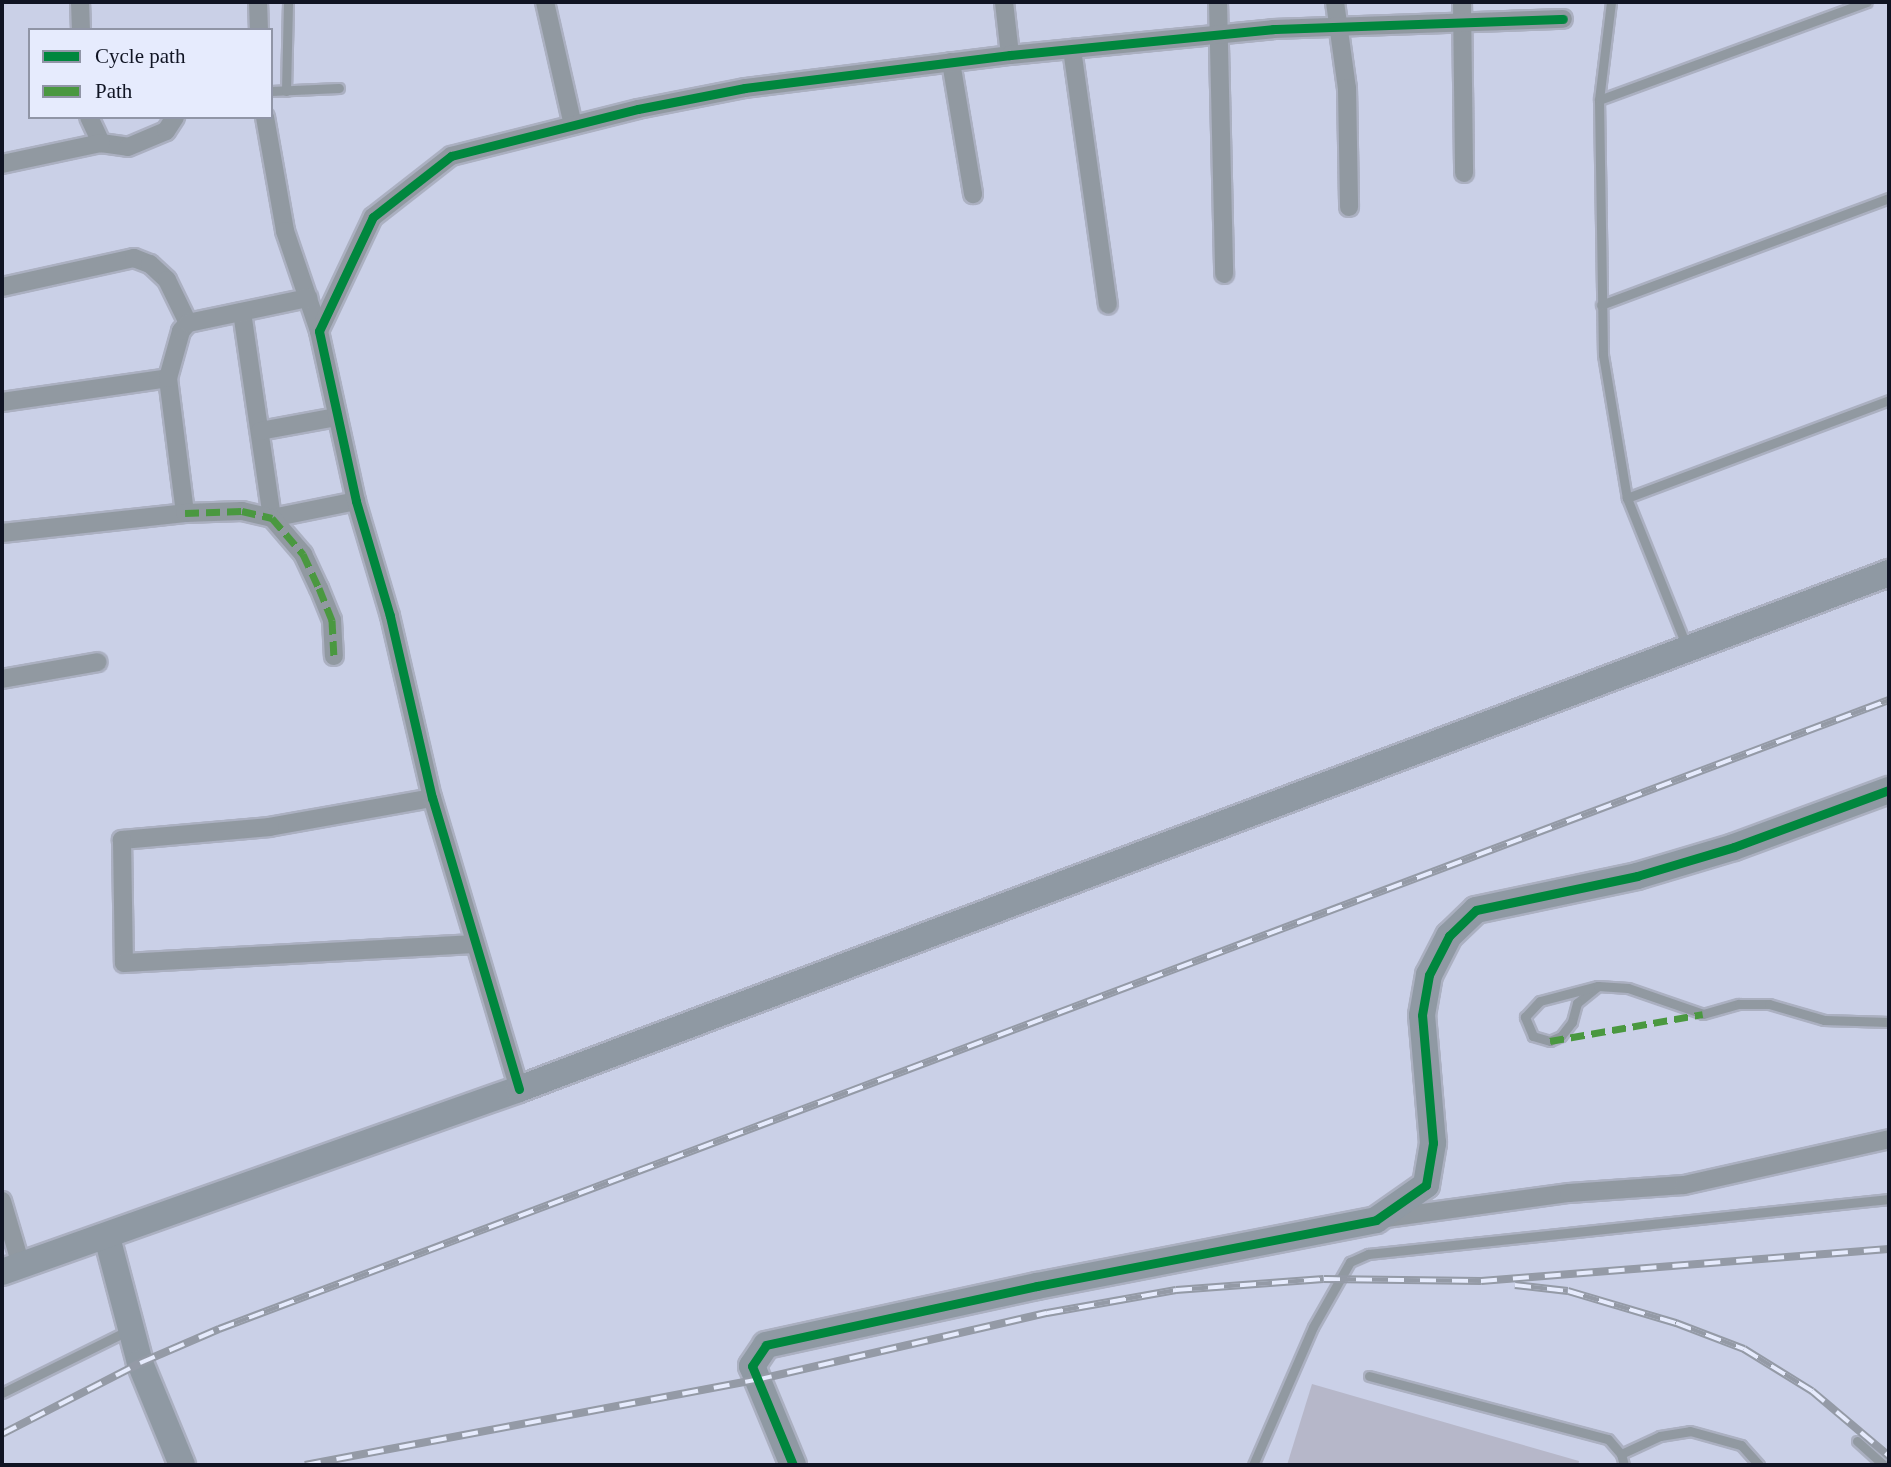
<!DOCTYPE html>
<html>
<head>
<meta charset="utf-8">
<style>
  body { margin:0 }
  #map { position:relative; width:1891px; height:1467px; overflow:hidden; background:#cad0e7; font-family:Georgia,serif }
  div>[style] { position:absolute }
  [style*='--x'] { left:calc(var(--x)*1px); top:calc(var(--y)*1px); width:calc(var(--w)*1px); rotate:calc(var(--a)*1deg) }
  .shadow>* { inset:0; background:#0003 }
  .building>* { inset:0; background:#b6b7c9 }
  .roads { filter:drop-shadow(2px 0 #abb0c1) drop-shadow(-2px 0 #abb0c1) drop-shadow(0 2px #abb0c1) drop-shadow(0 -2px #abb0c1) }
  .lane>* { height:9px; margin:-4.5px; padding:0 4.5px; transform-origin:4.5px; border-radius:4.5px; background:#9199a1 }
  .street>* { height:18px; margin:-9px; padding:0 9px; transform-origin:9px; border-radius:9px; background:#9199a1 }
  .secondary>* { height:26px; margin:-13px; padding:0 13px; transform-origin:13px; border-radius:13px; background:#8f99a3 }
  .rail>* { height:8px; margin-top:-4px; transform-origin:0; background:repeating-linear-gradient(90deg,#e6ebfd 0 16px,#949aa6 0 32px); box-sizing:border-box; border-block:2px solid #949aa6 }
  .quiet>* { height:7px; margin-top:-3.5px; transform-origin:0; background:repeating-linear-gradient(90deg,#4a9840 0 14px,transparent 0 21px) }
  .cycleway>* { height:9px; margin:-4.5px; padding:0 4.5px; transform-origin:4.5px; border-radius:4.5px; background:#00873e }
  span { translate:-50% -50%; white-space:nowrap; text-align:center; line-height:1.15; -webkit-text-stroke:5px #e6ebfd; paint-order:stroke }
  .frame { position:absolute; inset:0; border:4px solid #101423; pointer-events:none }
  .legend { position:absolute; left:28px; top:28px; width:245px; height:91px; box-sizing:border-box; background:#e6ebfd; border:2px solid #9095a6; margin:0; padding:9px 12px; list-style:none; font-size:21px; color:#101423 }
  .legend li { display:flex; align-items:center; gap:14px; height:35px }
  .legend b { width:35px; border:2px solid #9095a6 }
</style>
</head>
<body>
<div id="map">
  <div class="shadow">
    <i style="clip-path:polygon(1313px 1386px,1579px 1463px,1580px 1465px,1289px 1465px)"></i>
  </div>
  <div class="building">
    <i style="clip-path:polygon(1312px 1384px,1579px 1461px,1578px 1465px,1287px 1465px)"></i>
  </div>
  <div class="roads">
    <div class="lane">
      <i style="--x:1611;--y:2;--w:99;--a:97"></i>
      <i style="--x:1599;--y:100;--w:255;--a:89.1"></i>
      <i style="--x:1603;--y:355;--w:145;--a:80.5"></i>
      <i style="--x:1627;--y:498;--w:161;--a:68.1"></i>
      <i style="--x:271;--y:91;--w:68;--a:-2.5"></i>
      <i style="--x:286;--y:91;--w:89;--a:-88.7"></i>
      <i style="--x:1599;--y:100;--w:285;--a:-20.1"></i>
      <i style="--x:1601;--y:305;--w:307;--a:-20.4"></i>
      <i style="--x:1627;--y:498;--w:280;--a:-20.5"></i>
      <i style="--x:1598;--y:986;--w:27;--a:141"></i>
      <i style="--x:1577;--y:1003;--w:20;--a:105"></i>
      <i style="--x:1572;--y:1022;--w:18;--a:128"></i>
      <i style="--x:1561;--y:1036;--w:12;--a:156"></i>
      <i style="--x:1550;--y:1041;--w:18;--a:-164"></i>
      <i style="--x:1533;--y:1036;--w:21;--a:-113"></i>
      <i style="--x:1525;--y:1017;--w:22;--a:-47"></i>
      <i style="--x:1540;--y:1001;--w:60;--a:-14.5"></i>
      <i style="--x:1598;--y:986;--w:30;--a:4"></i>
      <i style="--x:1628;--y:988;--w:79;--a:19.1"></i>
      <i style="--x:1703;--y:1014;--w:37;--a:-16"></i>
      <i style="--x:1739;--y:1004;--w:30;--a:0"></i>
      <i style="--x:1769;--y:1004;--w:57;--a:16.2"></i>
      <i style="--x:1824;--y:1020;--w:65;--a:1.8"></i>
      <i style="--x:1369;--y:1376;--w:247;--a:14.8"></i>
      <i style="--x:1608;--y:1439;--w:20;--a:49"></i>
      <i style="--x:1621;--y:1454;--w:11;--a:75"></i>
      <i style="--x:2;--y:1393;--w:142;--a:-26.4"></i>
      <i style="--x:1857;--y:1441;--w:36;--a:42"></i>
      <i style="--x:1621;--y:1454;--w:43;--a:-24.8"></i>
      <i style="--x:1660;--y:1436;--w:30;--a:-9"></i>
      <i style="--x:1690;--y:1431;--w:53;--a:15.4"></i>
      <i style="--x:1741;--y:1445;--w:27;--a:48"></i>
      <i style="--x:1253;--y:1465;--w:150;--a:-66.5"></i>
      <i style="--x:1313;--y:1327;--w:75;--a:-60.4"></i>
      <i style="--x:1350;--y:1262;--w:20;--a:-24"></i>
      <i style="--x:1368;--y:1254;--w:524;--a:-6.03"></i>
    </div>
    <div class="street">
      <i style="--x:80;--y:2;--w:28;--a:88"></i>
      <i style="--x:258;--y:2;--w:28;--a:88"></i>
      <i style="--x:545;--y:2;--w:126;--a:77.2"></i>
      <i style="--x:1004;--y:2;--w:53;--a:83.5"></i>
      <i style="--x:1218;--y:2;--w:272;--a:88.7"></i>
      <i style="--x:1335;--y:2;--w:87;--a:82.1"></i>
      <i style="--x:1347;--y:88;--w:119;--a:89"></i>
      <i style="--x:1462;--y:2;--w:171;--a:89.3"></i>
      <i style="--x:1072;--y:49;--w:258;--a:82"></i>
      <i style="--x:951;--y:62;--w:134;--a:80.5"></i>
      <i style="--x:89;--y:117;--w:29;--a:65"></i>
      <i style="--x:101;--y:143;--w:27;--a:8"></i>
      <i style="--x:128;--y:147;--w:41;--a:-22.8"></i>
      <i style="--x:166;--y:131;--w:17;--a:-57"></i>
      <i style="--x:265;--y:117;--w:116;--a:80"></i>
      <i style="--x:285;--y:231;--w:106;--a:71.2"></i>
      <i style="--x:2;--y:164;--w:101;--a:-12"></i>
      <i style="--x:2;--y:287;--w:135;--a:-12.4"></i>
      <i style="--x:134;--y:258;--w:17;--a:21"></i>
      <i style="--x:150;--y:264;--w:23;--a:43"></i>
      <i style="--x:167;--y:280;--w:48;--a:64"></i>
      <i style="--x:242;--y:312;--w:208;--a:81.7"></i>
      <i style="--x:272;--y:518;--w:86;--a:-11.4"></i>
      <i style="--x:2;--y:402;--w:168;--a:-8.2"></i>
      <i style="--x:260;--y:431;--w:77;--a:-10.4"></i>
      <i style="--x:185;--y:513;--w:136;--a:-97.2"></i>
      <i style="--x:168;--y:378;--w:49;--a:-74.5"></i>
      <i style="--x:181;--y:331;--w:11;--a:-49"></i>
      <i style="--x:188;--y:323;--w:123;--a:-11.8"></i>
      <i style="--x:2;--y:533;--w:184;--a:-6.2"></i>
      <i style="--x:185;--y:513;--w:57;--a:-2"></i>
      <i style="--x:242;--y:511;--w:31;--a:13"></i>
      <i style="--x:272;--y:518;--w:48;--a:49.3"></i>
      <i style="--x:303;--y:554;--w:38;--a:65"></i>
      <i style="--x:319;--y:588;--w:35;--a:68"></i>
      <i style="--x:332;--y:620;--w:36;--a:87"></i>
      <i style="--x:2;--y:679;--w:97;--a:-10"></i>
      <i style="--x:432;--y:798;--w:165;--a:169.9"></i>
      <i style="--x:270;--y:827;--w:149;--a:175"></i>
      <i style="--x:122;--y:840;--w:123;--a:89.1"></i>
      <i style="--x:124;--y:963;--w:351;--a:-3.1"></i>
      <i style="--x:519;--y:1089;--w:304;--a:-106.6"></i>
      <i style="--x:432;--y:798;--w:187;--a:-103"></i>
      <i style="--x:390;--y:616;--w:120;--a:-106.5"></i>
      <i style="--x:356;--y:501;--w:174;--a:-102.3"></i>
      <i style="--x:319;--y:331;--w:126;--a:-64.7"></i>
      <i style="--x:373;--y:217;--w:99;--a:-38"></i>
      <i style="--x:451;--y:156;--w:193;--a:-14.1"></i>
      <i style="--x:638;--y:109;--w:109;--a:-11.1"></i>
      <i style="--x:745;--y:88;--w:267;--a:-7.1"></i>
      <i style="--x:1010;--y:55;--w:264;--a:-5.6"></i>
      <i style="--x:1273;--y:29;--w:290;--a:-2"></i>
      <i style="--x:2;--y:1201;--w:67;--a:73.5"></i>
      <i style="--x:1386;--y:1218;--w:185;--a:-7.8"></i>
      <i style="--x:1569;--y:1193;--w:115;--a:-4"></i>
      <i style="--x:1684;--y:1185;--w:210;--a:-12.6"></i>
    </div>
    <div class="secondary">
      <i style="--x:107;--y:1237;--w:130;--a:75.3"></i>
      <i style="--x:140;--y:1363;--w:110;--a:67.6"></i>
      <i style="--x:2;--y:1272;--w:548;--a:-19.49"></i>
      <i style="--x:519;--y:1089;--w:1464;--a:-20.64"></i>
      <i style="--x:793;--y:1465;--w:107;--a:-112.5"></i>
      <i style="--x:752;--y:1366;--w:25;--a:-56"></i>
      <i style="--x:766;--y:1345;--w:277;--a:-12.3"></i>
      <i style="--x:1037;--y:1286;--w:345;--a:-11"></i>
      <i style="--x:1376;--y:1220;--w:61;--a:-35"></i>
      <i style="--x:1426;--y:1185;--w:43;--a:-80.5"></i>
      <i style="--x:1433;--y:1143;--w:128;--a:-94.9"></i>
      <i style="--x:1422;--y:1015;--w:41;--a:-80.1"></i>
      <i style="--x:1429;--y:975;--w:44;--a:-62.9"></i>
      <i style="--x:1449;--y:936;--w:37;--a:-44"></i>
      <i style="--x:1476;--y:910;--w:165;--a:-11.9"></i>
      <i style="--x:1637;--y:876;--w:101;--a:-16.6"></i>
      <i style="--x:1734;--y:847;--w:165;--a:-20.2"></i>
    </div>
  </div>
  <div class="rail">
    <i style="--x:1515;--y:1285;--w:53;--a:6.5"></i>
    <i style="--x:1568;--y:1291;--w:113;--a:16.5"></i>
    <i style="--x:1676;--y:1323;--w:73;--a:20.9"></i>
    <i style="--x:1744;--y:1349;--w:80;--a:31.7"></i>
    <i style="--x:1812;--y:1391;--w:101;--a:40.2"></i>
    <i style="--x:2;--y:1434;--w:155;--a:-27.2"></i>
    <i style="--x:140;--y:1363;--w:86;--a:-23.3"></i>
    <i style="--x:219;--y:1329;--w:1785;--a:-20.64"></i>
    <i style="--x:305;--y:1465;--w:459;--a:-10.7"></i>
    <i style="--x:756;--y:1380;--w:299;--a:-13"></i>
    <i style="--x:1047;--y:1313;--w:131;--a:-10.1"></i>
    <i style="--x:1176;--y:1290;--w:148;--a:-4.3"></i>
    <i style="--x:1324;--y:1279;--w:157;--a:0.7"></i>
    <i style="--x:1481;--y:1281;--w:409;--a:-4.5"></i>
  </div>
  <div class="quiet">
    <i style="--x:185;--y:513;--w:57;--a:-2"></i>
    <i style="--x:242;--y:511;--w:31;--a:13"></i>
    <i style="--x:272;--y:518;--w:48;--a:49.3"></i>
    <i style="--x:303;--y:554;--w:38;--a:65"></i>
    <i style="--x:319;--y:588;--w:35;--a:68"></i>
    <i style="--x:332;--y:620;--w:36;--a:87"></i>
    <i style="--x:1550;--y:1041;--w:155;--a:-10"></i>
  </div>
  <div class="cycleway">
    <i style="--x:519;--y:1089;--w:304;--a:-106.6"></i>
    <i style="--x:432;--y:798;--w:187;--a:-103"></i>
    <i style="--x:390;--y:616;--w:120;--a:-106.5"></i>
    <i style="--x:356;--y:501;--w:174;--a:-102.3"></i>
    <i style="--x:319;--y:331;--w:126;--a:-64.7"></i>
    <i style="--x:373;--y:217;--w:99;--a:-38"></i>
    <i style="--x:451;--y:156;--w:193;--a:-14.1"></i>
    <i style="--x:638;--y:109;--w:109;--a:-11.1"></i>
    <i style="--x:745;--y:88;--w:267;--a:-7.1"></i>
    <i style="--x:1010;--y:55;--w:264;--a:-5.6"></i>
    <i style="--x:1273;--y:29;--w:290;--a:-2"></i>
    <i style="--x:793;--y:1465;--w:107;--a:-112.5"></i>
    <i style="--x:752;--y:1366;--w:25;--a:-56"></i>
    <i style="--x:766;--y:1345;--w:277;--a:-12.3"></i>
    <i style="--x:1037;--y:1286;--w:345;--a:-11"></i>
    <i style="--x:1376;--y:1220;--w:61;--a:-35"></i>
    <i style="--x:1426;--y:1185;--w:43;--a:-80.5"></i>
    <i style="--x:1433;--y:1143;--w:128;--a:-94.9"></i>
    <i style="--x:1422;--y:1015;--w:41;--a:-80.1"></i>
    <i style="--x:1429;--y:975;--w:44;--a:-62.9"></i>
    <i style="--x:1449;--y:936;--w:37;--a:-44"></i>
    <i style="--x:1476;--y:910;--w:165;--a:-11.9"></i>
    <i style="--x:1637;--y:876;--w:101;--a:-16.6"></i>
    <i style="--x:1734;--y:847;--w:165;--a:-20.2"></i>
  </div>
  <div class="frame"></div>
  <ul class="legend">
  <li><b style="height:9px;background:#00873e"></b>Cycle path</li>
  <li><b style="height:9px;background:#4a9840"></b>Path</li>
  </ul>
</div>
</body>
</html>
